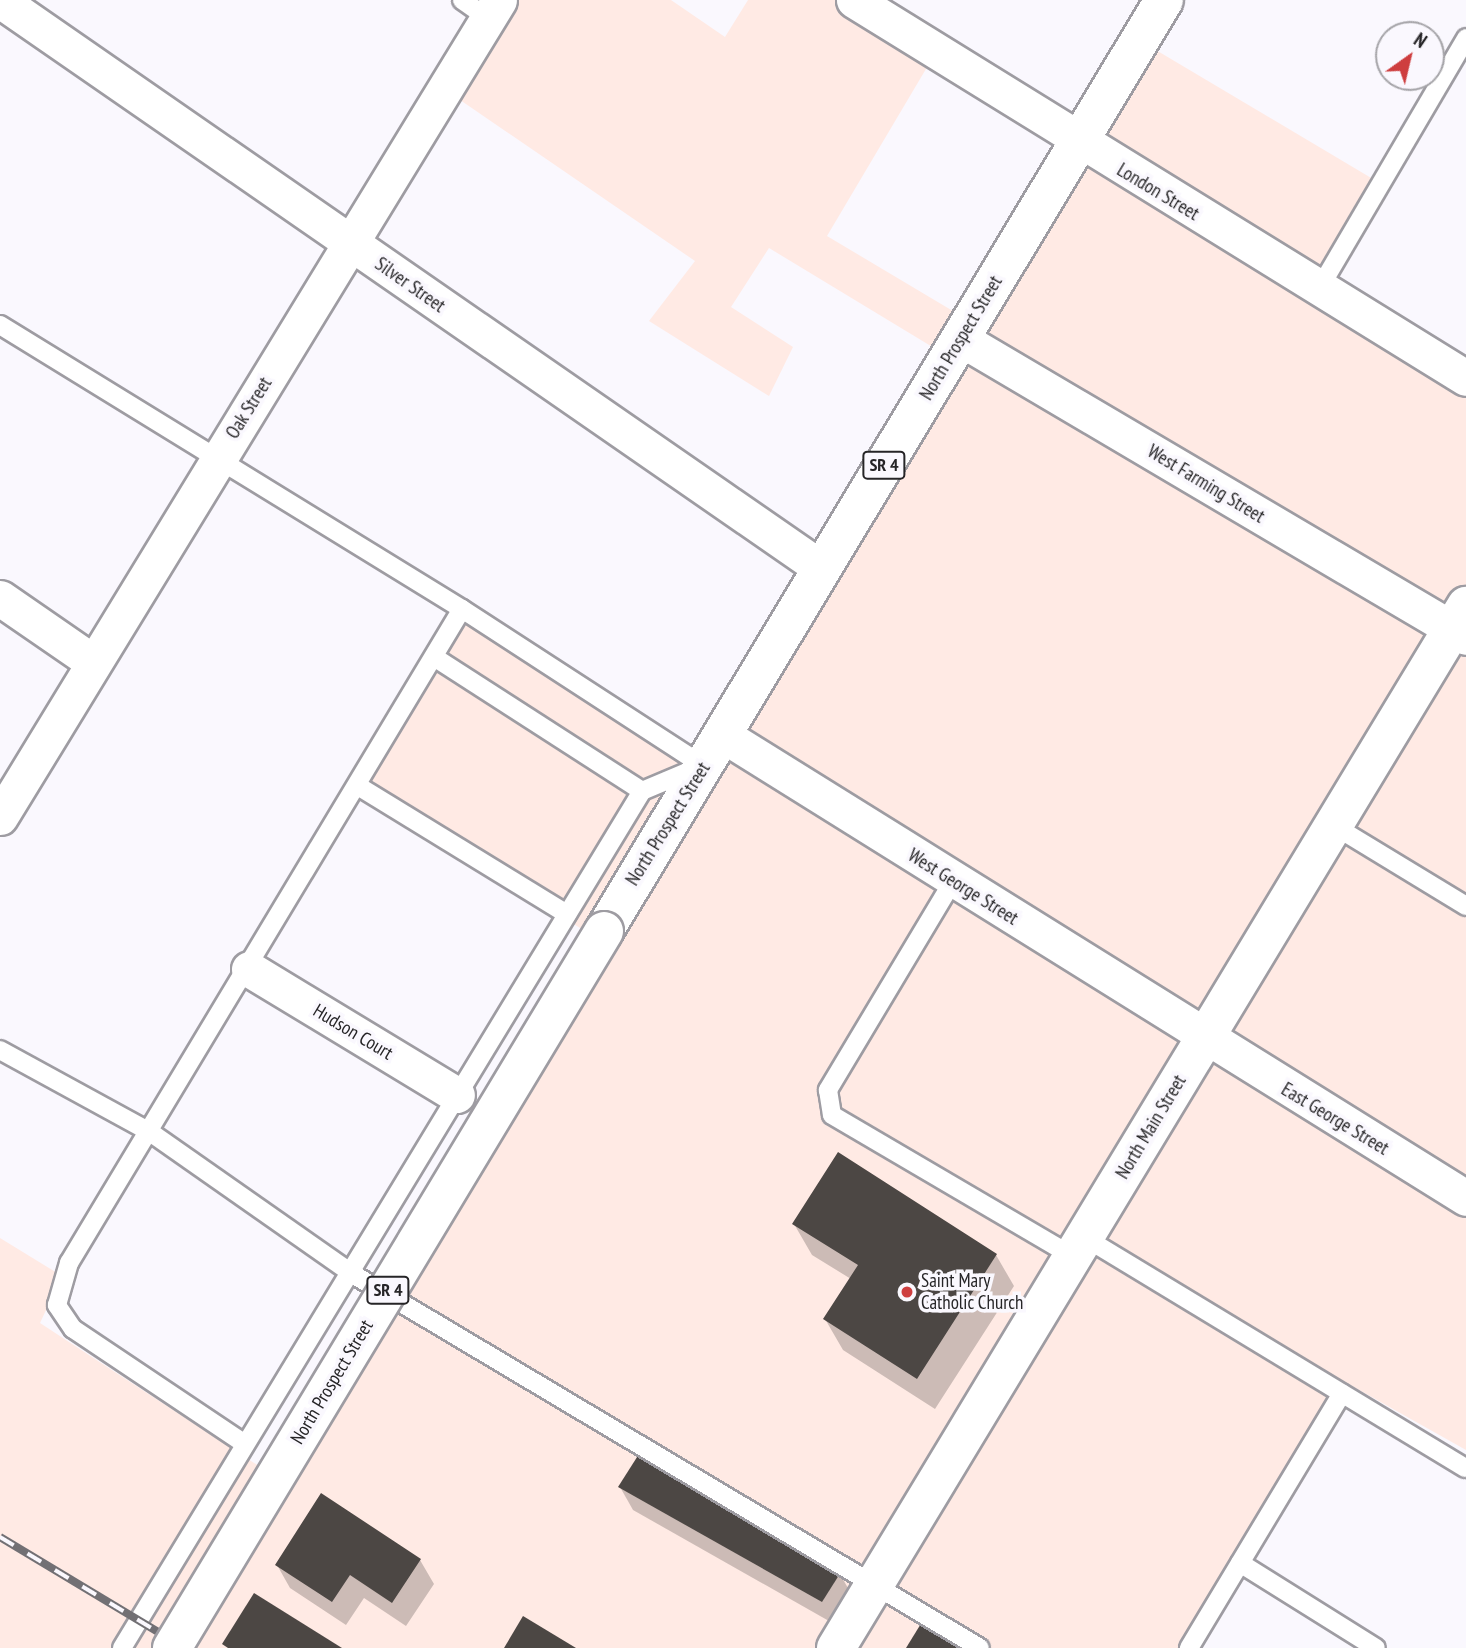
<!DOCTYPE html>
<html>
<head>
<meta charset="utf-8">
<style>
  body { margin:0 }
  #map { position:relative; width:1466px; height:1648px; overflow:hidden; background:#faf8fe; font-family:"PT Sans Narrow",sans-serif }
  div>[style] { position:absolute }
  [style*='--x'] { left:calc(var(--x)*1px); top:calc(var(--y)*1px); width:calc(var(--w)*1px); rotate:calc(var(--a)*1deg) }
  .commercial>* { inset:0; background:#ffeae4 }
  .shadow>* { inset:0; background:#0003 }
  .building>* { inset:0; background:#4c4744 }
  .roads { filter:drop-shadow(2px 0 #9e9ca2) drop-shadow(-2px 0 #9e9ca2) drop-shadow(0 2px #9e9ca2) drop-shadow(0 -2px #9e9ca2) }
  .service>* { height:18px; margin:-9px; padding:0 9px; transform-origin:9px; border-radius:9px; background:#fff }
  .minor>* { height:35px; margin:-17.5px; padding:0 17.5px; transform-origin:17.5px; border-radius:17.5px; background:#fff }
  .tertiary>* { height:38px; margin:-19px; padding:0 19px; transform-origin:19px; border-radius:19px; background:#fff }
  .primary>* { height:38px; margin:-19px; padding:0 19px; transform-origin:19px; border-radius:19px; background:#fff }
  .rail>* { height:8px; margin-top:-4px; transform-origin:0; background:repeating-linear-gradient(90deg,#faf8fe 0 16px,#727074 0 32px); box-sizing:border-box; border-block:2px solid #727074 }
  .bridges { filter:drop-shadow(2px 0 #9e9ca2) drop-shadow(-2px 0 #9e9ca2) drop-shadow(0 2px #9e9ca2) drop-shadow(0 -2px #9e9ca2) }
  .primary-bridge>* { height:38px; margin:-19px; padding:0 19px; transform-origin:19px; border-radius:19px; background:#fff }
  .dots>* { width:19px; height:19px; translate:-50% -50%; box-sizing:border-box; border:4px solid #faf8fe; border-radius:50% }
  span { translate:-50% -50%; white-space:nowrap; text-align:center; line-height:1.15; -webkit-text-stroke:7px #faf8fe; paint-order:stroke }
  .shield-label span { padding:2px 5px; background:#faf8fe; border:2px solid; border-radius:5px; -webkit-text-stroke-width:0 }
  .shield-label { font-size:18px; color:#262527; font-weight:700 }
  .street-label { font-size:19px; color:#262527 }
  .poi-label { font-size:19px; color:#262527 }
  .left { translate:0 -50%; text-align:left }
  .north { position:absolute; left:1375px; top:21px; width:70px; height:70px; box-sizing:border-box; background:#faf8fe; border:2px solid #a5a4a8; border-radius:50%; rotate:34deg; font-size:19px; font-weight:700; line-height:28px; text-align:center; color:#262527 }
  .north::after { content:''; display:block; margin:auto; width:24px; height:32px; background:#ce3e3f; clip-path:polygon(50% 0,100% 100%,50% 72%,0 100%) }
</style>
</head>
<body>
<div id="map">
  <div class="commercial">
    <i style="clip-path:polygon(497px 0,671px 0,725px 37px,748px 0,863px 0,939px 47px,827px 236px,968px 320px,1134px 37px,1383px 185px,1321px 292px,1466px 382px,1466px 1450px,1345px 1382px,1183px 1648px,0 1648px,0 1238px,62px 1276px,40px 1323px,268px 1472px,593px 936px,351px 786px,461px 614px,704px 765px,944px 354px,769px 248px,731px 307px,793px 347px,769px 396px,649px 321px,695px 261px,447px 91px)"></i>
  </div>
  <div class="shadow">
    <i style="clip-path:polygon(794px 1224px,996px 1255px,1014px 1286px,935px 1409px,843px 1350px,825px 1319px,851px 1279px,812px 1255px)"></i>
    <i style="clip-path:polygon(620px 1487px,840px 1574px,853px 1597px,836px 1625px,633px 1510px)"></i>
    <i style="clip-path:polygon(420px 1560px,434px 1584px,406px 1626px,364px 1598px,346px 1625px,290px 1588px,277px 1565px)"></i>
  </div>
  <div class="building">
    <i style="clip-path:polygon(838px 1152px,997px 1254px,917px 1379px,823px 1319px,858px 1265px,792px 1224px)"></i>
    <i style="clip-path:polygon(639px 1454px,841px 1572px,822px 1602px,618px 1487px)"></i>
    <i style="clip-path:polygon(321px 1493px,421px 1559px,392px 1603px,350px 1575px,332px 1602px,275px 1565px)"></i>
    <i style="clip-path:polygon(254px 1593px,342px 1648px,228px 1648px,222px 1644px)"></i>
    <i style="clip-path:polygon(523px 1616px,576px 1648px,504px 1648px)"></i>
    <i style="clip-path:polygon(922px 1622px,965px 1648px,906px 1648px)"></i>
  </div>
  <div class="roads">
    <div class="service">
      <i style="--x:462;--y:0;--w:32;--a:35"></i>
      <i style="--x:1319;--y:289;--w:291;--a:-59.6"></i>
      <i style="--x:0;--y:325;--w:542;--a:31.58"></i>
      <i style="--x:434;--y:657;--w:247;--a:32.8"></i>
      <i style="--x:358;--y:786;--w:245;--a:31.5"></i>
      <i style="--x:1333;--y:825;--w:156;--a:31.3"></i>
      <i style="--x:953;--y:881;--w:244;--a:120.9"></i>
      <i style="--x:828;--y:1090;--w:25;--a:81"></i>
      <i style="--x:832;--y:1115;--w:278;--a:30.4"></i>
      <i style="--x:0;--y:1050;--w:171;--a:28.7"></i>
      <i style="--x:150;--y:1132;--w:246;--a:35"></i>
      <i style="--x:351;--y:1273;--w:732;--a:30.8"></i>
      <i style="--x:1084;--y:1237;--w:446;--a:31.2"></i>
      <i style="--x:245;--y:1444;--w:207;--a:-146.2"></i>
      <i style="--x:73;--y:1329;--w:29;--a:-124"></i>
      <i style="--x:57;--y:1305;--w:44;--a:-74.1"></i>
      <i style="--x:69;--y:1263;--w:763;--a:-59"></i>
      <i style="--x:462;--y:609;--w:288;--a:33"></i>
      <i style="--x:1240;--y:1563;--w:160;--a:32"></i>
      <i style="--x:122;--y:1648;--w:1002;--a:-58.75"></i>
      <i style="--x:642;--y:791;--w:56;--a:-22.9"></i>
      <i style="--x:1189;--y:1648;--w:297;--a:-59"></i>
    </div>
    <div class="minor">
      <i style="--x:0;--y:0;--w:998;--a:34.68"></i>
      <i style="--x:854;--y:0;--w:719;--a:31.7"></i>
      <i style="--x:961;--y:339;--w:586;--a:30.54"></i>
      <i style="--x:0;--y:598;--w:109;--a:34.6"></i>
      <i style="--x:723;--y:735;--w:875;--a:31.93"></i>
      <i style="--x:0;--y:817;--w:957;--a:-58.58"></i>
      <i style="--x:249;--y:969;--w:243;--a:31.2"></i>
    </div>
    <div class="tertiary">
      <i style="--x:836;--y:1648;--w:1218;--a:-58.84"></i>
    </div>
    <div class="primary">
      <i style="--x:604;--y:931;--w:1086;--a:-58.97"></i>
    </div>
  </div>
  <div class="rail">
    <i style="--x:0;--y:1537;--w:216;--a:31"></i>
  </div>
  <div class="bridges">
    <div class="primary-bridge">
      <i style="--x:172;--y:1648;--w:837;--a:-58.93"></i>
    </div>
  </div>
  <div class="dots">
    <i style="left:907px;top:1292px;background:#ce3e3f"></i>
  </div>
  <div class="shield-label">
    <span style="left:884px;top:465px">SR 4</span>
    <span style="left:388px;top:1290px">SR 4</span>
  </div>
  <div class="street-label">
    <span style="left:1158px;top:192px;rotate:31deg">London Street</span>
    <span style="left:410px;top:285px;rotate:35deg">Silver Street</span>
    <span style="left:961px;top:338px;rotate:-59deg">North Prospect Street</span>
    <span style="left:249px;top:408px;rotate:-58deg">Oak Street</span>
    <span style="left:1206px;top:484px;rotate:31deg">West Farming Street</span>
    <span style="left:668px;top:824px;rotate:-58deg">North Prospect Street</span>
    <span style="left:963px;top:887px;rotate:32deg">West George Street</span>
    <span style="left:353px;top:1032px;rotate:31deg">Hudson Court</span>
    <span style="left:1335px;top:1119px;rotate:31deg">East George Street</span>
    <span style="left:1151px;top:1127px;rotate:-59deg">North Main Street</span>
    <span style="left:332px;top:1382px;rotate:-59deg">North Prospect Street</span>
  </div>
  <div class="poi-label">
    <span class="left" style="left:921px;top:1292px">Saint Mary<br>Catholic Church</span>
  </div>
  <div class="north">N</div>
</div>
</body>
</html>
